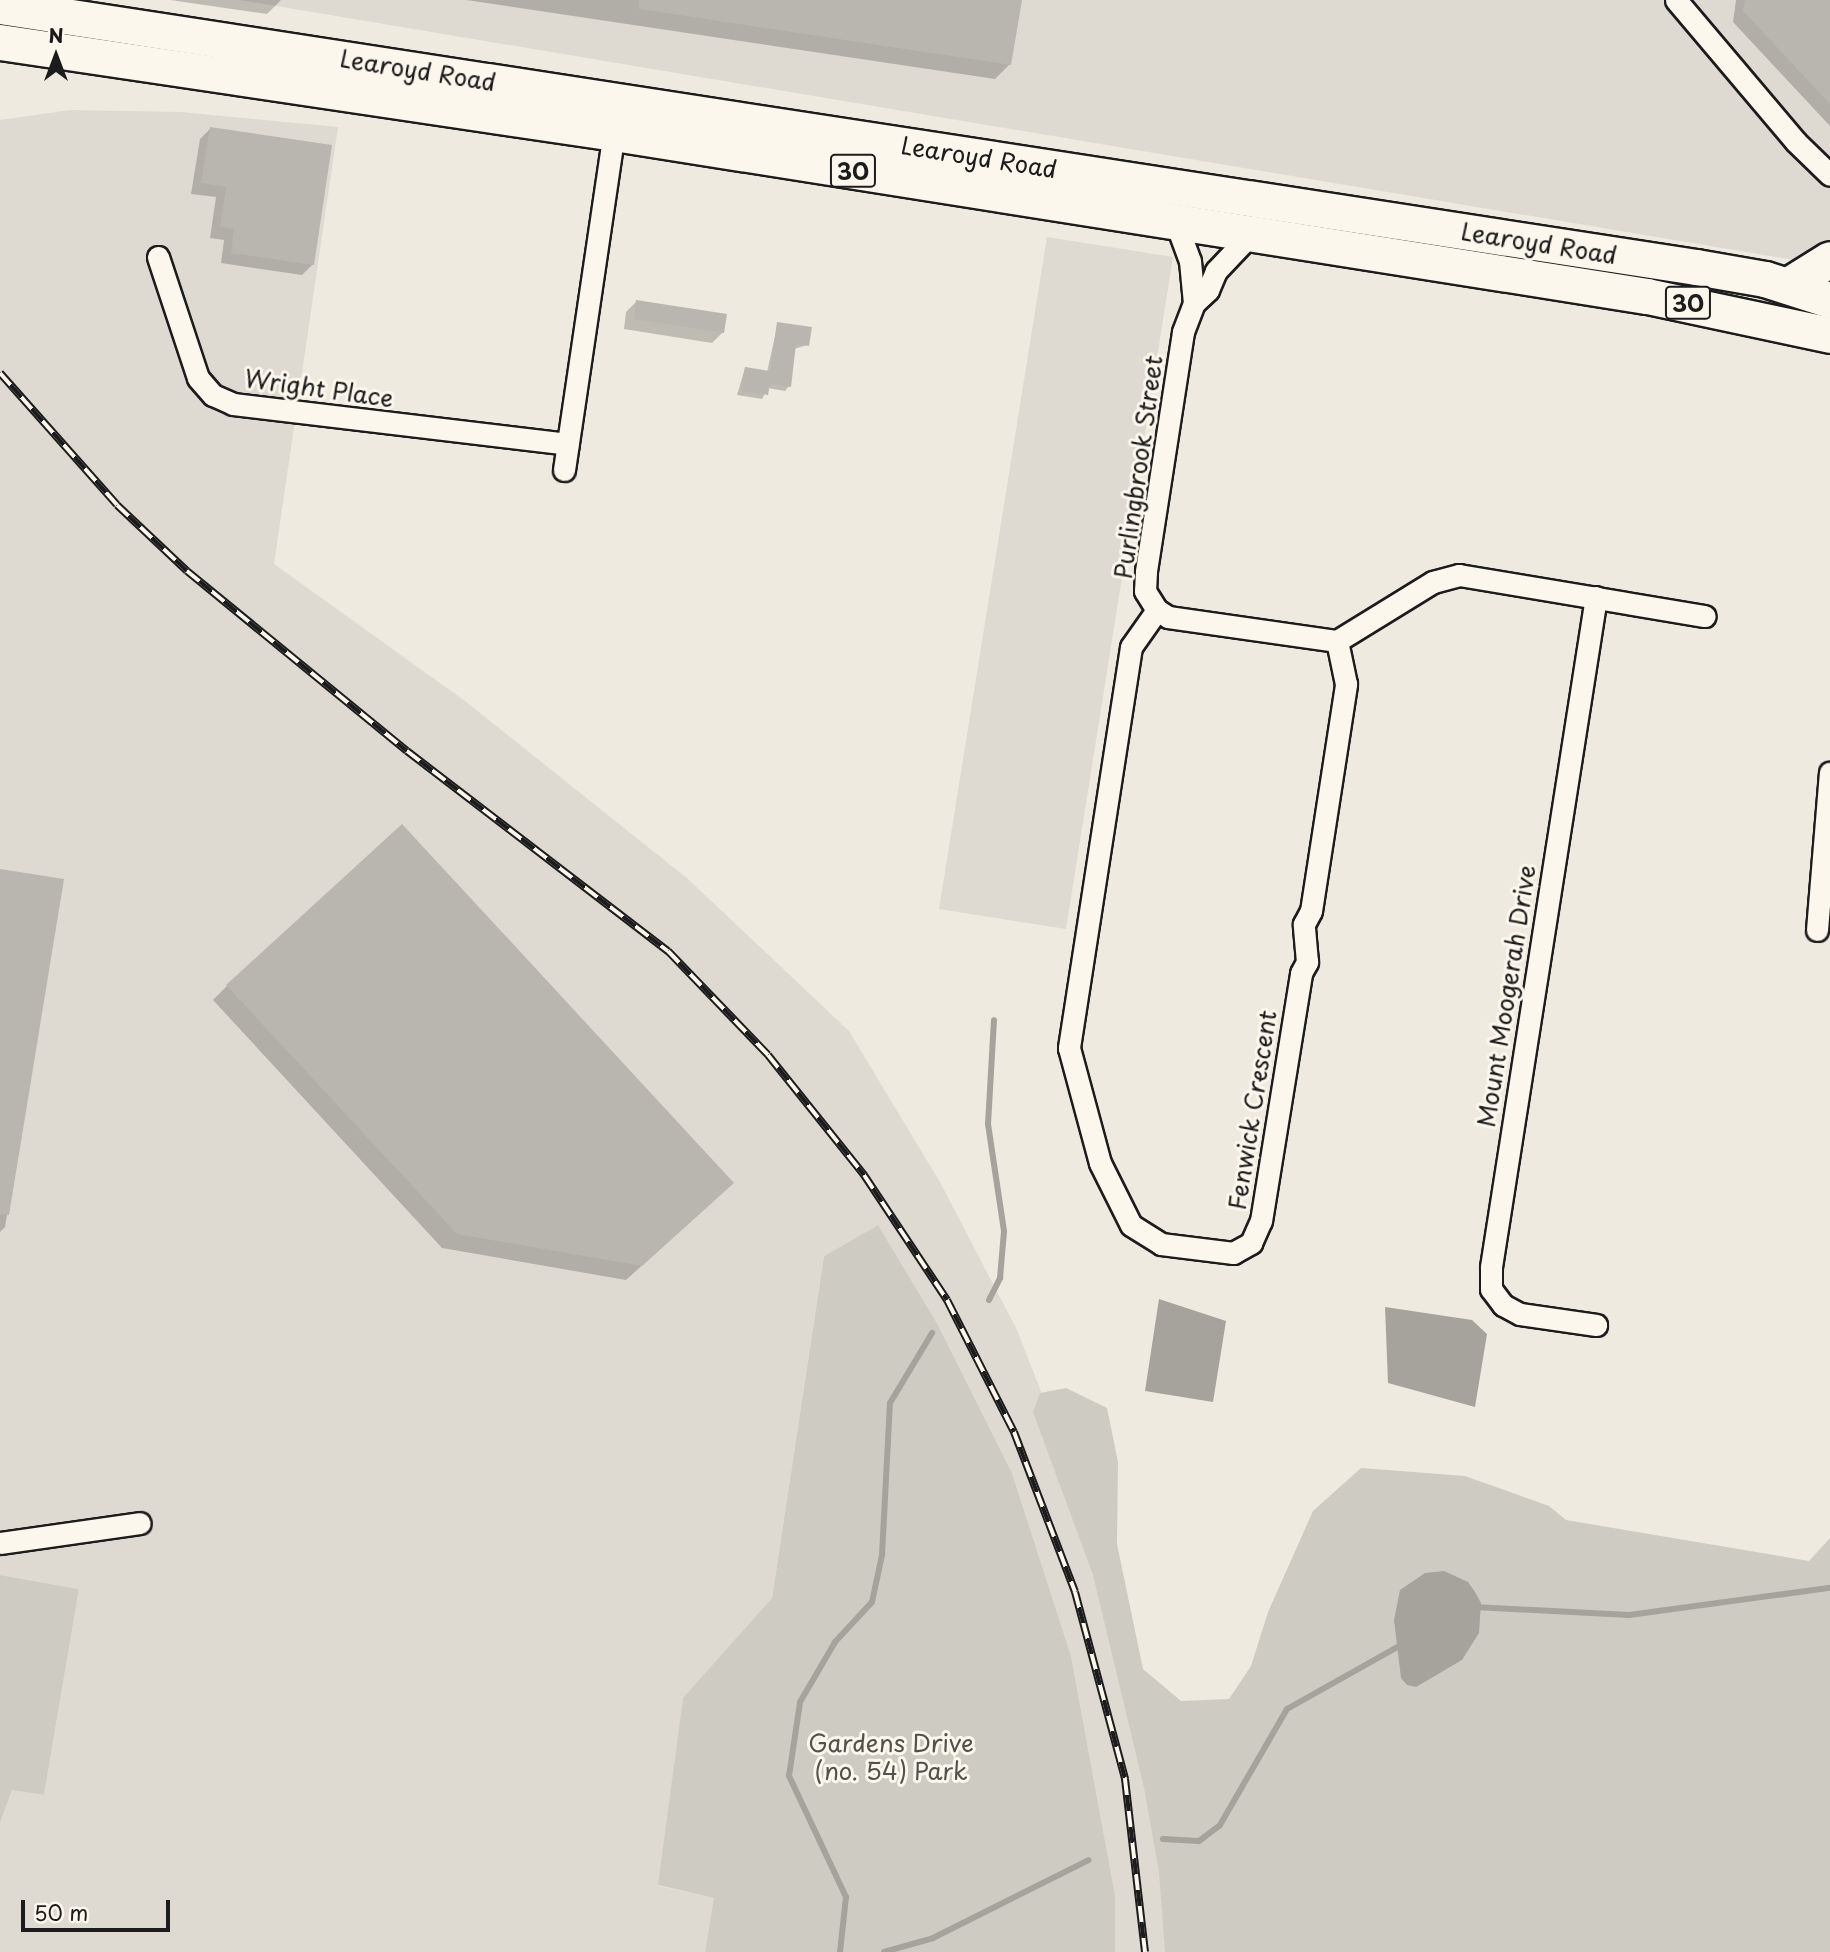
<!DOCTYPE html>
<html>
<head>
<meta charset="utf-8">
<style>
  body { margin:0 }
  #map { position:relative; width:1830px; height:1952px; overflow:hidden; background:#eeeadf; font-family:"Playpen Sans",sans-serif }
  div>[style] { position:absolute }
  [style*='--x'] { left:calc(var(--x)*1px); top:calc(var(--y)*1px); width:calc(var(--w)*1px); rotate:calc(var(--a)*1deg) }
  .built>* { inset:0; background:#dedad1 }
  .green>* { inset:0; background:#ceccc2 }
  .water>* { inset:0; background:#a6a39d }
  .shadow>* { inset:0; background:#0003 }
  .stream>* { height:6px; margin:-3px; padding:0 3px; transform-origin:3px; border-radius:3px; background:#a6a39d }
  .building>* { inset:0; background:#b9b6af }
  .roads { filter:drop-shadow(2px 0 #1c1c1c) drop-shadow(-2px 0 #1c1c1c) drop-shadow(0 2px #1c1c1c) drop-shadow(0 -2px #1c1c1c) }
  .street>* { height:21px; margin:-10.5px; padding:0 10.5px; transform-origin:10.5px; border-radius:10.5px; background:#fbf7ec }
  .primary>* { height:35px; margin:-17.5px; padding:0 17.5px; transform-origin:17.5px; border-radius:17.5px; background:#fbf7ec }
  .rail>* { height:8px; margin-top:-4px; transform-origin:0; background:repeating-linear-gradient(90deg,#fbf7ec 0 16px,#1c1c1c 0 32px); box-sizing:border-box; border-block:2px solid #1c1c1c }
  span { translate:-50% -50%; white-space:nowrap; text-align:center; line-height:1.15; -webkit-text-stroke:6px #fbf7ec; paint-order:stroke }
  .shield-label span { padding:2px 5px; background:#fbf7ec; border:2px solid; border-radius:5px; -webkit-text-stroke-width:0 }
  .shield-label { font-size:23px; color:#1c1c1c; font-weight:700 }
  .street-label { font-size:24px; color:#1c1c1c }
  .park-label { font-size:24px; color:#51514e }
  .north { position:absolute; left:21px; top:21px; width:70px; height:70px; -webkit-text-stroke:5px #fbf7ec; paint-order:stroke; rotate:0deg; font-size:19px; font-weight:700; line-height:28px; text-align:center; color:#1c1c1c }
  .north::after { content:''; display:block; margin:auto; width:24px; height:32px; background:#1c1c1c; clip-path:polygon(50% 0,100% 100%,50% 72%,0 100%) }
  .scale { position:absolute; left:21px; top:1900px; width:149px; height:32px; box-sizing:border-box; border:4px solid #1c1c1c; border-top:0; padding-left:9px; font-size:21px; line-height:24px; white-space:nowrap; color:#1c1c1c; -webkit-text-stroke:5px #fbf7ec; paint-order:stroke }
</style>
</head>
<body>
<div id="map">
  <div class="built">
    <i style="clip-path:polygon(240px 0,1830px 0,1830px 266px)"></i>
    <i style="clip-path:polygon(70px 110px,181px 112px,338px 127px,274px 564px,465px 701px,688px 879px,849px 1031px,941px 1184px,1017px 1330px,1075px 1479px,1183px 1952px,1115px 1952px,1115px 1895px,1071px 1656px,1012px 1473px,938px 1325px,878px 1225px,824px 1256px,772px 1598px,683px 1699px,659px 1886px,715px 1898px,705px 1952px,0 1952px,0 1823px,12px 1790px,44px 1795px,79px 1589px,0 1575px,0 120px)"></i>
    <i style="clip-path:polygon(1047px 237px,1173px 257px,1066px 929px,939px 909px)"></i>
  </div>
  <div class="green">
    <i style="clip-path:polygon(878px 1225px,938px 1325px,1012px 1473px,1071px 1656px,1115px 1895px,1115px 1952px,705px 1952px,714px 1898px,658px 1885px,683px 1698px,772px 1598px,824px 1256px)"></i>
    <i style="clip-path:polygon(1066px 1388px,1107px 1408px,1118px 1462px,1117px 1544px,1143px 1669px,1181px 1701px,1229px 1699px,1251px 1666px,1268px 1612px,1313px 1511px,1361px 1468px,1465px 1476px,1549px 1506px,1566px 1520px,1809px 1561px,1830px 1538px,1830px 1952px,1165px 1952px,1159px 1872px,1144px 1788px,1093px 1575px,1033px 1412px,1040px 1393px)"></i>
    <i style="clip-path:polygon(0 1575px,79px 1589px,44px 1795px,12px 1790px,0 1823px)"></i>
  </div>
  <div class="water">
    <i style="clip-path:polygon(1159px 1299px,1226px 1321px,1213px 1402px,1145px 1391px)"></i>
    <i style="clip-path:polygon(1385px 1307px,1472px 1320px,1487px 1334px,1475px 1407px,1388px 1383px)"></i>
    <i style="clip-path:polygon(1444px 1571px,1468px 1582px,1475px 1592px,1481px 1603px,1479px 1633px,1462px 1660px,1416px 1687px,1407px 1685px,1401px 1678px,1394px 1620px,1400px 1590px,1425px 1573px)"></i>
  </div>
  <div class="shadow">
    <i style="clip-path:polygon(170px 0,281px 0,267px 14px)"></i>
    <i style="clip-path:polygon(466px 0,1020px 0,1010px 64px,995px 79px)"></i>
    <i style="clip-path:polygon(1736px 0,1830px 0,1830px 126px,1733px 22px)"></i>
    <i style="clip-path:polygon(210px 129px,313px 264px,302px 275px,221px 263px,224px 240px,210px 238px,216px 197px,191px 194px,200px 139px)"></i>
    <i style="clip-path:polygon(637px 301px,723px 332px,712px 343px,624px 329px,626px 312px)"></i>
    <i style="clip-path:polygon(778px 323px,807px 345px,794px 349px,789px 386px,785px 391px,768px 388px,762px 399px,737px 395px,745px 368px,767px 372px)"></i>
    <i style="clip-path:polygon(0 871px,62px 880px,5px 1227px,0 1232px)"></i>
    <i style="clip-path:polygon(227px 986px,717px 1197px,626px 1280px,442px 1248px,213px 1000px)"></i>
  </div>
  <div class="stream">
    <i style="--x:989;--y:1300;--w:25;--a:-63"></i>
    <i style="--x:1000;--y:1278;--w:47;--a:-85.1"></i>
    <i style="--x:1004;--y:1231;--w:108;--a:-98.5"></i>
    <i style="--x:988;--y:1124;--w:104;--a:-86.7"></i>
    <i style="--x:1474;--y:1607;--w:155;--a:3"></i>
    <i style="--x:1629;--y:1615;--w:203;--a:-7.7"></i>
    <i style="--x:1163;--y:1839;--w:36;--a:3"></i>
    <i style="--x:1199;--y:1841;--w:26;--a:-37"></i>
    <i style="--x:1220;--y:1825;--w:134;--a:-60"></i>
    <i style="--x:1287;--y:1709;--w:133;--a:-29.3"></i>
    <i style="--x:840;--y:1952;--w:55;--a:-83.8"></i>
    <i style="--x:846;--y:1897;--w:134;--a:-115.2"></i>
    <i style="--x:789;--y:1776;--w:75;--a:-81.5"></i>
    <i style="--x:800;--y:1702;--w:69;--a:-59.7"></i>
    <i style="--x:835;--y:1642;--w:54;--a:-47.2"></i>
    <i style="--x:872;--y:1602;--w:48;--a:-78"></i>
    <i style="--x:882;--y:1555;--w:152;--a:-87"></i>
    <i style="--x:890;--y:1403;--w:82;--a:-59"></i>
    <i style="--x:884;--y:1952;--w:51;--a:-15.9"></i>
    <i style="--x:933;--y:1938;--w:174;--a:-26.6"></i>
  </div>
  <div class="building">
    <i style="clip-path:polygon(639px 0,1022px 0,1011px 65px,639px 9px)"></i>
    <i style="clip-path:polygon(1745px 0,1830px 0,1830px 104px,1743px 11px)"></i>
    <i style="clip-path:polygon(210px 127px,332px 145px,314px 265px,231px 253px,234px 229px,220px 227px,226px 187px,201px 183px)"></i>
    <i style="clip-path:polygon(636px 300px,727px 314px,724px 333px,634px 319px)"></i>
    <i style="clip-path:polygon(777px 322px,812px 327px,809px 346px,796px 344px,791px 387px,770px 384px,768px 395px,741px 391px,745px 367px,770px 371px)"></i>
    <i style="clip-path:polygon(402px 824px,734px 1183px,642px 1266px,457px 1234px,226px 985px)"></i>
    <i style="clip-path:polygon(0 869px,64px 879px,9px 1215px,0 1214px)"></i>
  </div>
  <div class="roads">
    <div class="street">
      <i style="--x:1676;--y:0;--w:186;--a:49.8"></i>
      <i style="--x:1796;--y:142;--w:47;--a:44.1"></i>
      <i style="--x:1176;--y:223;--w:40;--a:69.8"></i>
      <i style="--x:1190;--y:261;--w:42;--a:84.6"></i>
      <i style="--x:1250;--y:235;--w:50;--a:133.4"></i>
      <i style="--x:1216;--y:271;--w:21;--a:113"></i>
      <i style="--x:1208;--y:290;--w:19;--a:137"></i>
      <i style="--x:1194;--y:303;--w:31;--a:111"></i>
      <i style="--x:1183;--y:332;--w:243;--a:98.8"></i>
      <i style="--x:1146;--y:572;--w:19;--a:93"></i>
      <i style="--x:1145;--y:591;--w:22;--a:58"></i>
      <i style="--x:1157;--y:610;--w:13;--a:32"></i>
      <i style="--x:1168;--y:617;--w:171;--a:8.1"></i>
      <i style="--x:1337;--y:641;--w:113;--a:-31.6"></i>
      <i style="--x:1433;--y:582;--w:27;--a:-15"></i>
      <i style="--x:1459;--y:575;--w:249;--a:9.5"></i>
      <i style="--x:158;--y:257;--w:127;--a:71.7"></i>
      <i style="--x:198;--y:378;--w:23;--a:49"></i>
      <i style="--x:213;--y:395;--w:22;--a:24"></i>
      <i style="--x:233;--y:404;--w:337;--a:6.8"></i>
      <i style="--x:564;--y:470;--w:341;--a:-81.6"></i>
      <i style="--x:1596;--y:597;--w:678;--a:98.91"></i>
      <i style="--x:1491;--y:1267;--w:22;--a:90"></i>
      <i style="--x:1491;--y:1289;--w:20;--a:53"></i>
      <i style="--x:1503;--y:1305;--w:19;--a:28"></i>
      <i style="--x:1520;--y:1314;--w:77;--a:8.2"></i>
      <i style="--x:1157;--y:610;--w:45;--a:125.1"></i>
      <i style="--x:1131;--y:647;--w:406;--a:98.8"></i>
      <i style="--x:1069;--y:1048;--w:119;--a:74.9"></i>
      <i style="--x:1100;--y:1163;--w:69;--a:63.4"></i>
      <i style="--x:1131;--y:1225;--w:36;--a:32"></i>
      <i style="--x:1161;--y:1244;--w:73;--a:7.1"></i>
      <i style="--x:1233;--y:1253;--w:21;--a:-29"></i>
      <i style="--x:1251;--y:1243;--w:24;--a:-66"></i>
      <i style="--x:1261;--y:1221;--w:251;--a:-80.8"></i>
      <i style="--x:1301;--y:973;--w:13;--a:-61"></i>
      <i style="--x:1307;--y:962;--w:38;--a:-95"></i>
      <i style="--x:1304;--y:924;--w:15;--a:-62"></i>
      <i style="--x:1311;--y:911;--w:230;--a:-81.2"></i>
      <i style="--x:1346;--y:684;--w:44;--a:-101.8"></i>
      <i style="--x:1817;--y:930;--w:158;--a:-85.3"></i>
      <i style="--x:0;--y:1543;--w:141;--a:-8.1"></i>
    </div>
    <div class="primary">
      <i style="--x:0;--y:6;--w:1716;--a:8.75"></i>
      <i style="--x:1696;--y:267;--w:70;--a:9.9"></i>
      <i style="--x:1765;--y:279;--w:68;--a:17.9"></i>
      <i style="--x:0;--y:42;--w:621;--a:8.43"></i>
      <i style="--x:614;--y:133;--w:1046;--a:8.97"></i>
      <i style="--x:1647;--y:296;--w:187;--a:12"></i>
      <i style="--x:1788;--y:285;--w:49;--a:-31.8"></i>
    </div>
  </div>
  <div class="rail">
    <i style="--x:0;--y:373;--w:176;--a:48.4"></i>
    <i style="--x:117;--y:505;--w:96;--a:43.3"></i>
    <i style="--x:187;--y:571;--w:284;--a:39.3"></i>
    <i style="--x:407;--y:751;--w:329;--a:37.5"></i>
    <i style="--x:668;--y:951;--w:144;--a:46.1"></i>
    <i style="--x:768;--y:1055;--w:154;--a:51.3"></i>
    <i style="--x:864;--y:1175;--w:150;--a:56.4"></i>
    <i style="--x:947;--y:1300;--w:148;--a:63.1"></i>
    <i style="--x:1014;--y:1432;--w:171;--a:69.1"></i>
    <i style="--x:1075;--y:1592;--w:194;--a:75"></i>
    <i style="--x:1125;--y:1779;--w:174;--a:83.4"></i>
  </div>
  <div class="shield-label">
    <span style="left:853px;top:171px">30</span>
    <span style="left:1688px;top:303px">30</span>
  </div>
  <div class="street-label">
    <span style="left:418px;top:70px;rotate:9deg">Learoyd Road</span>
    <span style="left:979px;top:157px;rotate:9deg">Learoyd Road</span>
    <span style="left:1539px;top:243px;rotate:9deg">Learoyd Road</span>
    <span style="left:319px;top:388px;rotate:8deg">Wright Place</span>
    <span style="left:1138px;top:467px;rotate:-82deg">Purlingbrook Street</span>
    <span style="left:1506px;top:996px;rotate:-81deg">Mount Moogerah Drive</span>
    <span style="left:1252px;top:1110px;rotate:-81deg">Fenwick Crescent</span>
  </div>
  <div class="park-label">
    <span style="left:891px;top:1757px">Gardens Drive<br>(no. 54) Park</span>
  </div>
  <div class="north">N</div>
  <div class="scale">50 m</div>
</div>
</body>
</html>
